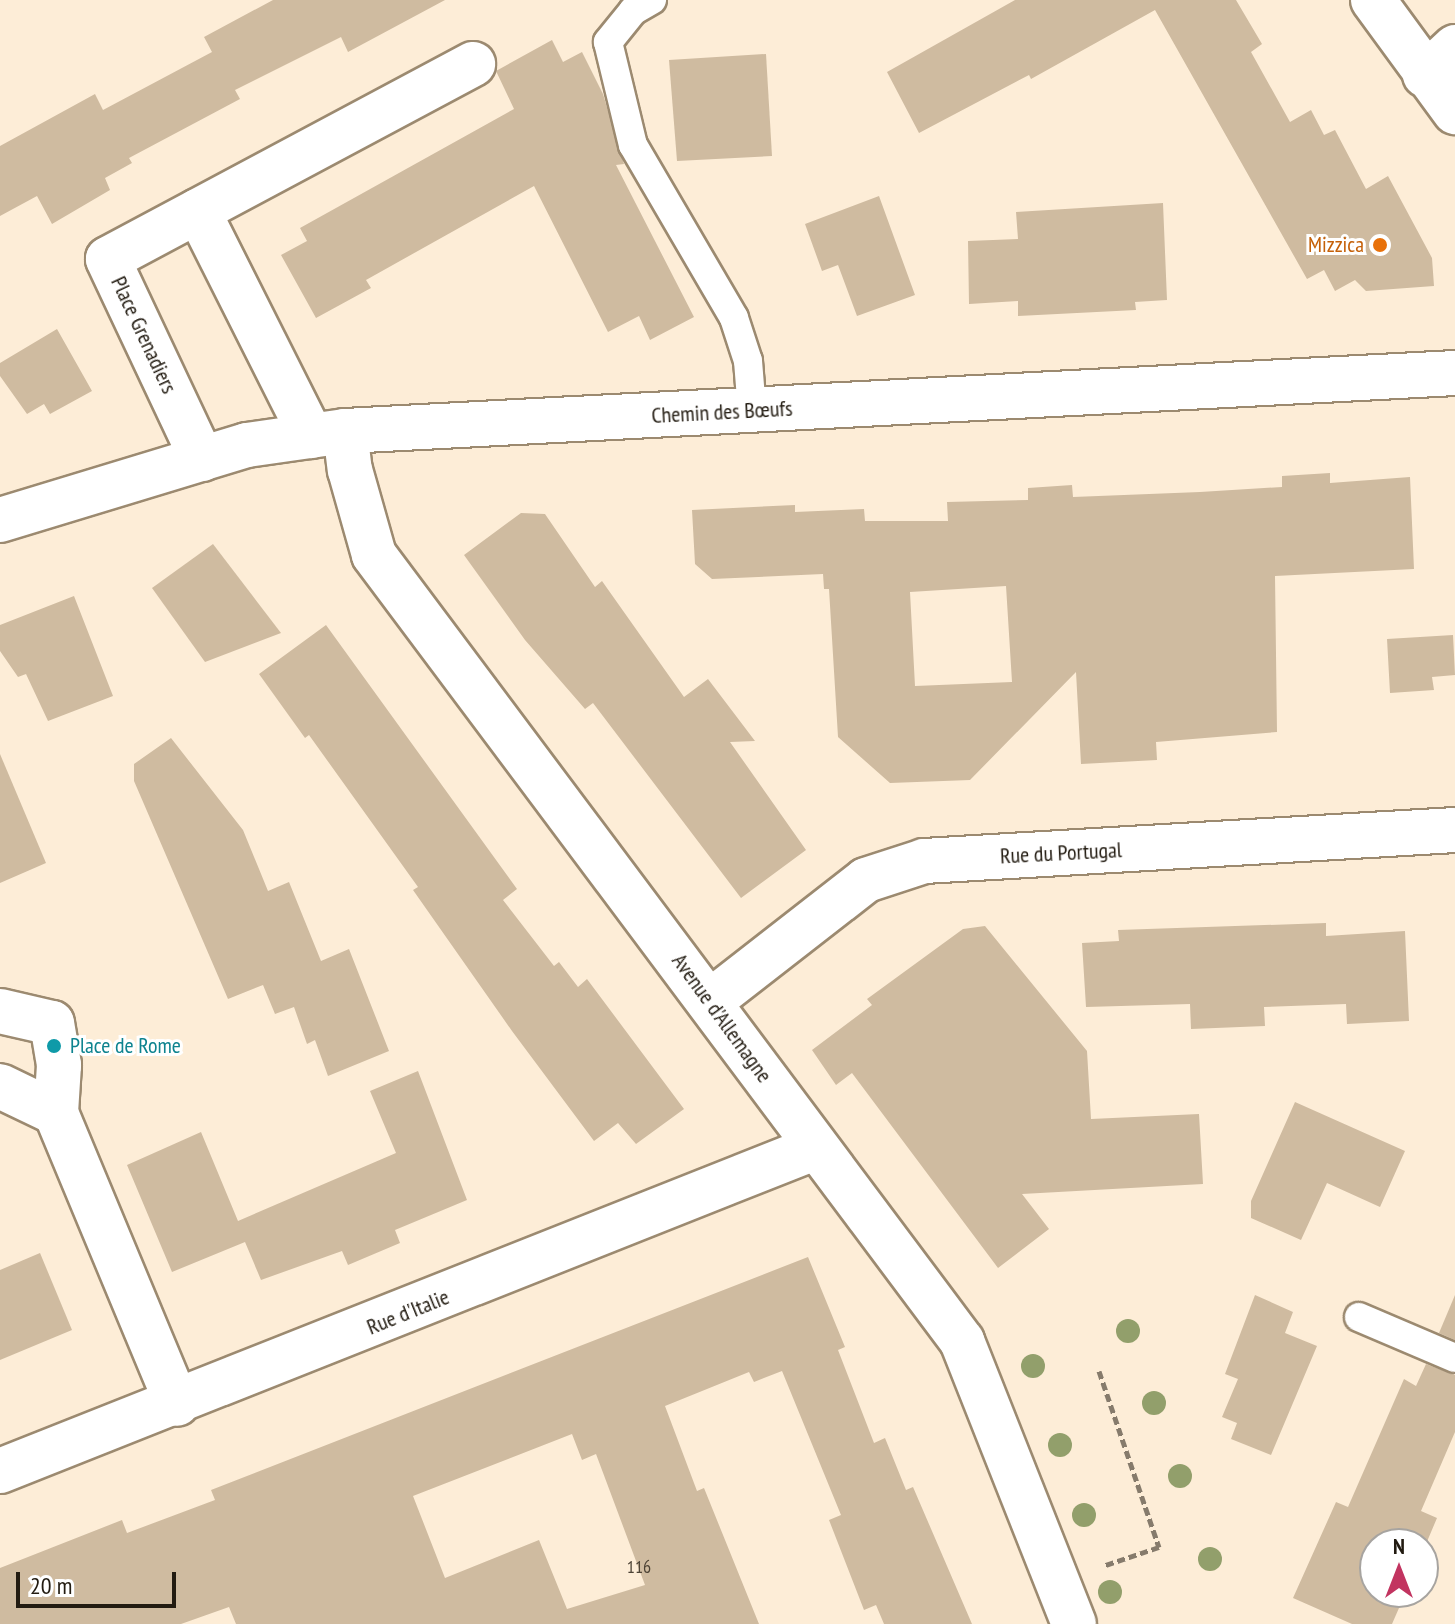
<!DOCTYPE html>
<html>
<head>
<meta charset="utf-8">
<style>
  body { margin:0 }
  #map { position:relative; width:1455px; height:1624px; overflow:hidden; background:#fdedd7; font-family:"PT Sans Narrow",sans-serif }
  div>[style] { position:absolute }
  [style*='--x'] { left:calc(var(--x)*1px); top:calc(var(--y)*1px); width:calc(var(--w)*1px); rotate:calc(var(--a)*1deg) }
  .building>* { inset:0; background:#cfbba0 }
  .path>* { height:5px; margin-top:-2.5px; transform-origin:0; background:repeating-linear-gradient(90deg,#867b6c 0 8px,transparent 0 12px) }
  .roads { filter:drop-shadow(2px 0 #9c8a70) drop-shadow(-2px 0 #9c8a70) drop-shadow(0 2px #9c8a70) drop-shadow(0 -2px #9c8a70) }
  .service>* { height:28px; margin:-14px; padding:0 14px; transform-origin:14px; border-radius:14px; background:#fff }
  .minor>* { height:44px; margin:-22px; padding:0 22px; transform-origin:22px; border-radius:22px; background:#fff }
  .tertiary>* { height:44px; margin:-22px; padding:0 22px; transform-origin:22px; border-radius:22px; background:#fff }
  .trees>* { width:24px; height:24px; margin:-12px; border-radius:50%; background:#929f6b }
  .dots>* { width:22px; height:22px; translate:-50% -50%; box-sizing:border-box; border:4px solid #fff; border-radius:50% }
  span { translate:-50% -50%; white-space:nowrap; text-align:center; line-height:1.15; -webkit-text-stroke:6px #fff; paint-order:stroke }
  .number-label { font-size:18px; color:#4d4335 }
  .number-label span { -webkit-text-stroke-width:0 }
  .food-label { font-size:22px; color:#c56008 }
  .right { translate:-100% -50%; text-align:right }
  .street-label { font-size:22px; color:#221b11 }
  .culture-label { font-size:22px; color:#0d838f }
  .left { translate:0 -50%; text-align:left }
  .north { position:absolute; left:1359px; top:1528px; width:80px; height:80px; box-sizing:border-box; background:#fff; border:2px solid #a7a4a0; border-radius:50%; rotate:0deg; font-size:22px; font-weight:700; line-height:32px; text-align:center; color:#221b11 }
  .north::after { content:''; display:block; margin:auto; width:28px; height:36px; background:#c23460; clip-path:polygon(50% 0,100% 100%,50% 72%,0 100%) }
  .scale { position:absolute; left:16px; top:1572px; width:160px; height:36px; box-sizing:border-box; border:4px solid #221b11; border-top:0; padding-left:10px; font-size:24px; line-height:28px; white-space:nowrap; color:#221b11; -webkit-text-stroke:6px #fff; paint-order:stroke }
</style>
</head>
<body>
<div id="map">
  <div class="building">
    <i style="clip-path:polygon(273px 0,445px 0,348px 52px,341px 37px,235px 90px,240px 99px,129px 158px,132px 163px,105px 178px,110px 190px,52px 224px,37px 196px,0 216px,0 146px,95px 94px,103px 110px,212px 52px,204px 37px)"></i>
    <i style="clip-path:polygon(1015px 0,1236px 0,1262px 44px,1251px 52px,1290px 122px,1311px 110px,1324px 135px,1335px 130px,1366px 189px,1388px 176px,1432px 258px,1434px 286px,1366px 291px,1355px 280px,1335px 291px,1324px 270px,1307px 279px,1155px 10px,1031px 79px,1029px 75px,919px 133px,887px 72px)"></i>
    <i style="clip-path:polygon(552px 40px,563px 62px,582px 52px,603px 94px,624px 164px,616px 165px,694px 317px,650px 340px,639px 316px,608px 332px,534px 186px,366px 280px,371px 288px,316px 318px,281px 255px,307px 241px,300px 228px,514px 109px,496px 71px)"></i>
    <i style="clip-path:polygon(766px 54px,772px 156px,677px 161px,669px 60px)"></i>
    <i style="clip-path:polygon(879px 196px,915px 295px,857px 316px,838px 265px,822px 271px,805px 224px)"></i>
    <i style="clip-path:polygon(1163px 203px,1167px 300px,1135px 302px,1136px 310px,1018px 316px,1018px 301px,969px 304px,968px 241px,1018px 239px,1016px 212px)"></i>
    <i style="clip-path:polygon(57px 329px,92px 391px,50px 414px,44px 404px,27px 414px,0 376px,0 363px)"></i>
    <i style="clip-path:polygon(evenodd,1330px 473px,1330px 483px,1410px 477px,1414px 569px,1275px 576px,1277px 732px,1156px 742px,1157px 760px,1081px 764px,1076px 672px,970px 780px,890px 783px,838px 737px,829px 589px,824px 589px,823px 574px,712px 579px,695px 564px,692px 510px,795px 505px,795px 512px,864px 509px,865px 521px,948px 521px,947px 502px,1028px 500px,1028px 488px,1072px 485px,1073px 497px,1200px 492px,1282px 487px,1282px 476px,1330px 473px,1006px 586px,1012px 682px,915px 686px,910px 592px,1006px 586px)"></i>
    <i style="clip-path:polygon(521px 513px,545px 514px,595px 587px,602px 581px,684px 697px,708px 679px,755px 741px,730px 742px,806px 850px,741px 898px,593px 703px,585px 709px,525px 640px,464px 555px)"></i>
    <i style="clip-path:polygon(213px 544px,281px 633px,205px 662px,152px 588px)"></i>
    <i style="clip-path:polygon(74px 596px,113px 696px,48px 721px,26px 674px,18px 677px,0 651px,0 625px)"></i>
    <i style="clip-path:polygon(326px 625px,517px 889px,503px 900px,554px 966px,559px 962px,578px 987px,587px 979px,684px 1109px,636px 1144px,618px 1123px,594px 1141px,512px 1031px,413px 890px,418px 887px,309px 735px,305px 738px,259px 674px)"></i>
    <i style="clip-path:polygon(1453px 635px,1455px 675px,1432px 677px,1434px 690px,1390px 693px,1387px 639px)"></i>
    <i style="clip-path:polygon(171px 738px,243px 830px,268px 891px,289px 882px,321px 961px,349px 949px,389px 1051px,328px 1076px,315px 1040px,307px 1044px,294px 1007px,275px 1014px,263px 985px,228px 999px,134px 781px,134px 764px)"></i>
    <i style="clip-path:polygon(0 754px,46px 863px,0 883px)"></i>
    <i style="clip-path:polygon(1326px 923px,1326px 936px,1405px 931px,1409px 1021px,1347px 1024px,1346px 1004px,1264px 1007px,1265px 1026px,1191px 1029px,1190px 1004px,1086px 1007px,1082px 943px,1119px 941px,1118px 930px)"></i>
    <i style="clip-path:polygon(985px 926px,1087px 1051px,1091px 1119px,1199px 1114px,1203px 1184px,1022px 1194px,1049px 1229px,998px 1268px,852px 1073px,836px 1085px,812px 1050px,872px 1005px,867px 999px,963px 929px)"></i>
    <i style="clip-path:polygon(418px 1071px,467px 1200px,395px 1230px,400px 1243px,348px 1265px,342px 1251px,261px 1280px,245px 1242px,172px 1272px,127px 1165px,201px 1132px,238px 1221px,396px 1153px,370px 1091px)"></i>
    <i style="clip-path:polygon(1295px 1102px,1405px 1151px,1380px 1207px,1327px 1183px,1301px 1240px,1251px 1218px,1251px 1201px)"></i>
    <i style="clip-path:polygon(40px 1253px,72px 1330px,0 1360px,0 1270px)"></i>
    <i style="clip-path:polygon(evenodd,808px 1257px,845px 1347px,838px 1350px,874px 1443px,885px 1438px,906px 1490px,913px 1487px,972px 1624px,884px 1624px,876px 1605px,864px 1610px,829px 1520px,841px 1515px,782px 1371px,754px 1382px,749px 1372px,665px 1406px,697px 1491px,704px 1488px,759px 1624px,236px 1624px,229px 1607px,181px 1624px,0 1624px,0 1568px,122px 1520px,127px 1533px,215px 1500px,211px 1490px,808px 1257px,572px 1434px,582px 1460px,596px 1454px,645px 1585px,567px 1609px,539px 1540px,445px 1578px,413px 1496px,572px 1434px)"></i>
    <i style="clip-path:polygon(1255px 1295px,1293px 1312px,1285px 1333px,1317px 1346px,1271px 1455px,1231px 1439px,1237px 1423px,1222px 1417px,1238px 1379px,1225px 1374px)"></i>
    <i style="clip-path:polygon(1455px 1295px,1455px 1340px,1439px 1333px)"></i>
    <i style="clip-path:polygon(1426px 1364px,1455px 1375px,1455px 1432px,1421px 1511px,1437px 1518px,1423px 1551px,1423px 1544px,1375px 1544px,1375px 1592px,1406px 1592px,1392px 1624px,1352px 1624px,1293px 1598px,1336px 1502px,1348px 1507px,1404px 1379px,1416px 1386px)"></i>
  </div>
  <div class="path">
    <i style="--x:1099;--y:1371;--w:186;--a:71.2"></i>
    <i style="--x:1159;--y:1547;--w:59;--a:161.3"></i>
  </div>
  <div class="roads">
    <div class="service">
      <i style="--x:652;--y:0;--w:22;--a:150"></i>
      <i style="--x:633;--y:11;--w:40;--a:129"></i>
      <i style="--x:608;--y:42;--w:106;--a:76.4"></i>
      <i style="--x:633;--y:145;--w:200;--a:59.7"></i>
      <i style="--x:734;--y:318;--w:45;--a:72"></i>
      <i style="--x:748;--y:361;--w:50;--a:85.4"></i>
      <i style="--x:1359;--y:1317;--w:104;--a:23.1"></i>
    </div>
    <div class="minor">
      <i style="--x:1373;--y:0;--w:139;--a:53.8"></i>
      <i style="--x:1425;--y:75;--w:41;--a:-43"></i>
      <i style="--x:198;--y:211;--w:252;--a:63.3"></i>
      <i style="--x:345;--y:431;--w:39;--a:83"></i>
      <i style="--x:350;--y:470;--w:88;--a:74.2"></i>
      <i style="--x:374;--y:555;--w:982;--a:53.2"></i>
      <i style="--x:962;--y:1341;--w:304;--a:68.4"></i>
      <i style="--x:202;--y:459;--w:221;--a:-115.2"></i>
      <i style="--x:108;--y:259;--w:414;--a:-28.1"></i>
      <i style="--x:712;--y:1000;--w:195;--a:-37.9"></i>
      <i style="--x:866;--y:880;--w:61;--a:-18.1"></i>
      <i style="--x:924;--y:861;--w:532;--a:-3.34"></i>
      <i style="--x:0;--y:1011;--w:53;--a:13"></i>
      <i style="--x:52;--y:1023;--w:43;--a:80.5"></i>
      <i style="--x:59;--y:1065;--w:48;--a:93.6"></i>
      <i style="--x:56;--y:1113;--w:62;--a:-154.3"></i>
      <i style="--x:56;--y:1113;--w:315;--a:67.4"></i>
      <i style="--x:0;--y:1471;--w:876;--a:-21.64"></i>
    </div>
    <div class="tertiary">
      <i style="--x:0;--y:520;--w:258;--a:-16.9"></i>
      <i style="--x:247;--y:445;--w:99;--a:-8.1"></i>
      <i style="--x:345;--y:431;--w:1112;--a:-2.99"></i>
    </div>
  </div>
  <div class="trees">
    <i style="left:1128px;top:1331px"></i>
    <i style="left:1033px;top:1366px"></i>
    <i style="left:1154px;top:1403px"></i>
    <i style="left:1060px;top:1445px"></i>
    <i style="left:1180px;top:1476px"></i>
    <i style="left:1084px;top:1515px"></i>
    <i style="left:1210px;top:1559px"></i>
    <i style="left:1110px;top:1592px"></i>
  </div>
  <div class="dots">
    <i style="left:1380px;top:245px;background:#e8710a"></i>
    <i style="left:54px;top:1046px;background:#0f9aa8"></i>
  </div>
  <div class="number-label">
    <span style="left:639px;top:1567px">116</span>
  </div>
  <div class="food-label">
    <span class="right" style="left:1364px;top:245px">Mizzica</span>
  </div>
  <div class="street-label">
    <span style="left:144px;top:335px;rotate:65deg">Place Grenadiers</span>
    <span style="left:722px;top:412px;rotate:-3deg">Chemin des Bœufs</span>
    <span style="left:1061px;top:853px;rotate:-3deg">Rue du Portugal</span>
    <span style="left:722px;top:1018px;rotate:54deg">Avenue d'Allemagne</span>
    <span style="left:408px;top:1312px;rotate:-22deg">Rue d'Italie</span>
  </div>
  <div class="culture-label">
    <span class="left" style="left:70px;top:1046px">Place de Rome</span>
  </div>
  <div class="north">N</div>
  <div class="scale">20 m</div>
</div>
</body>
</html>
